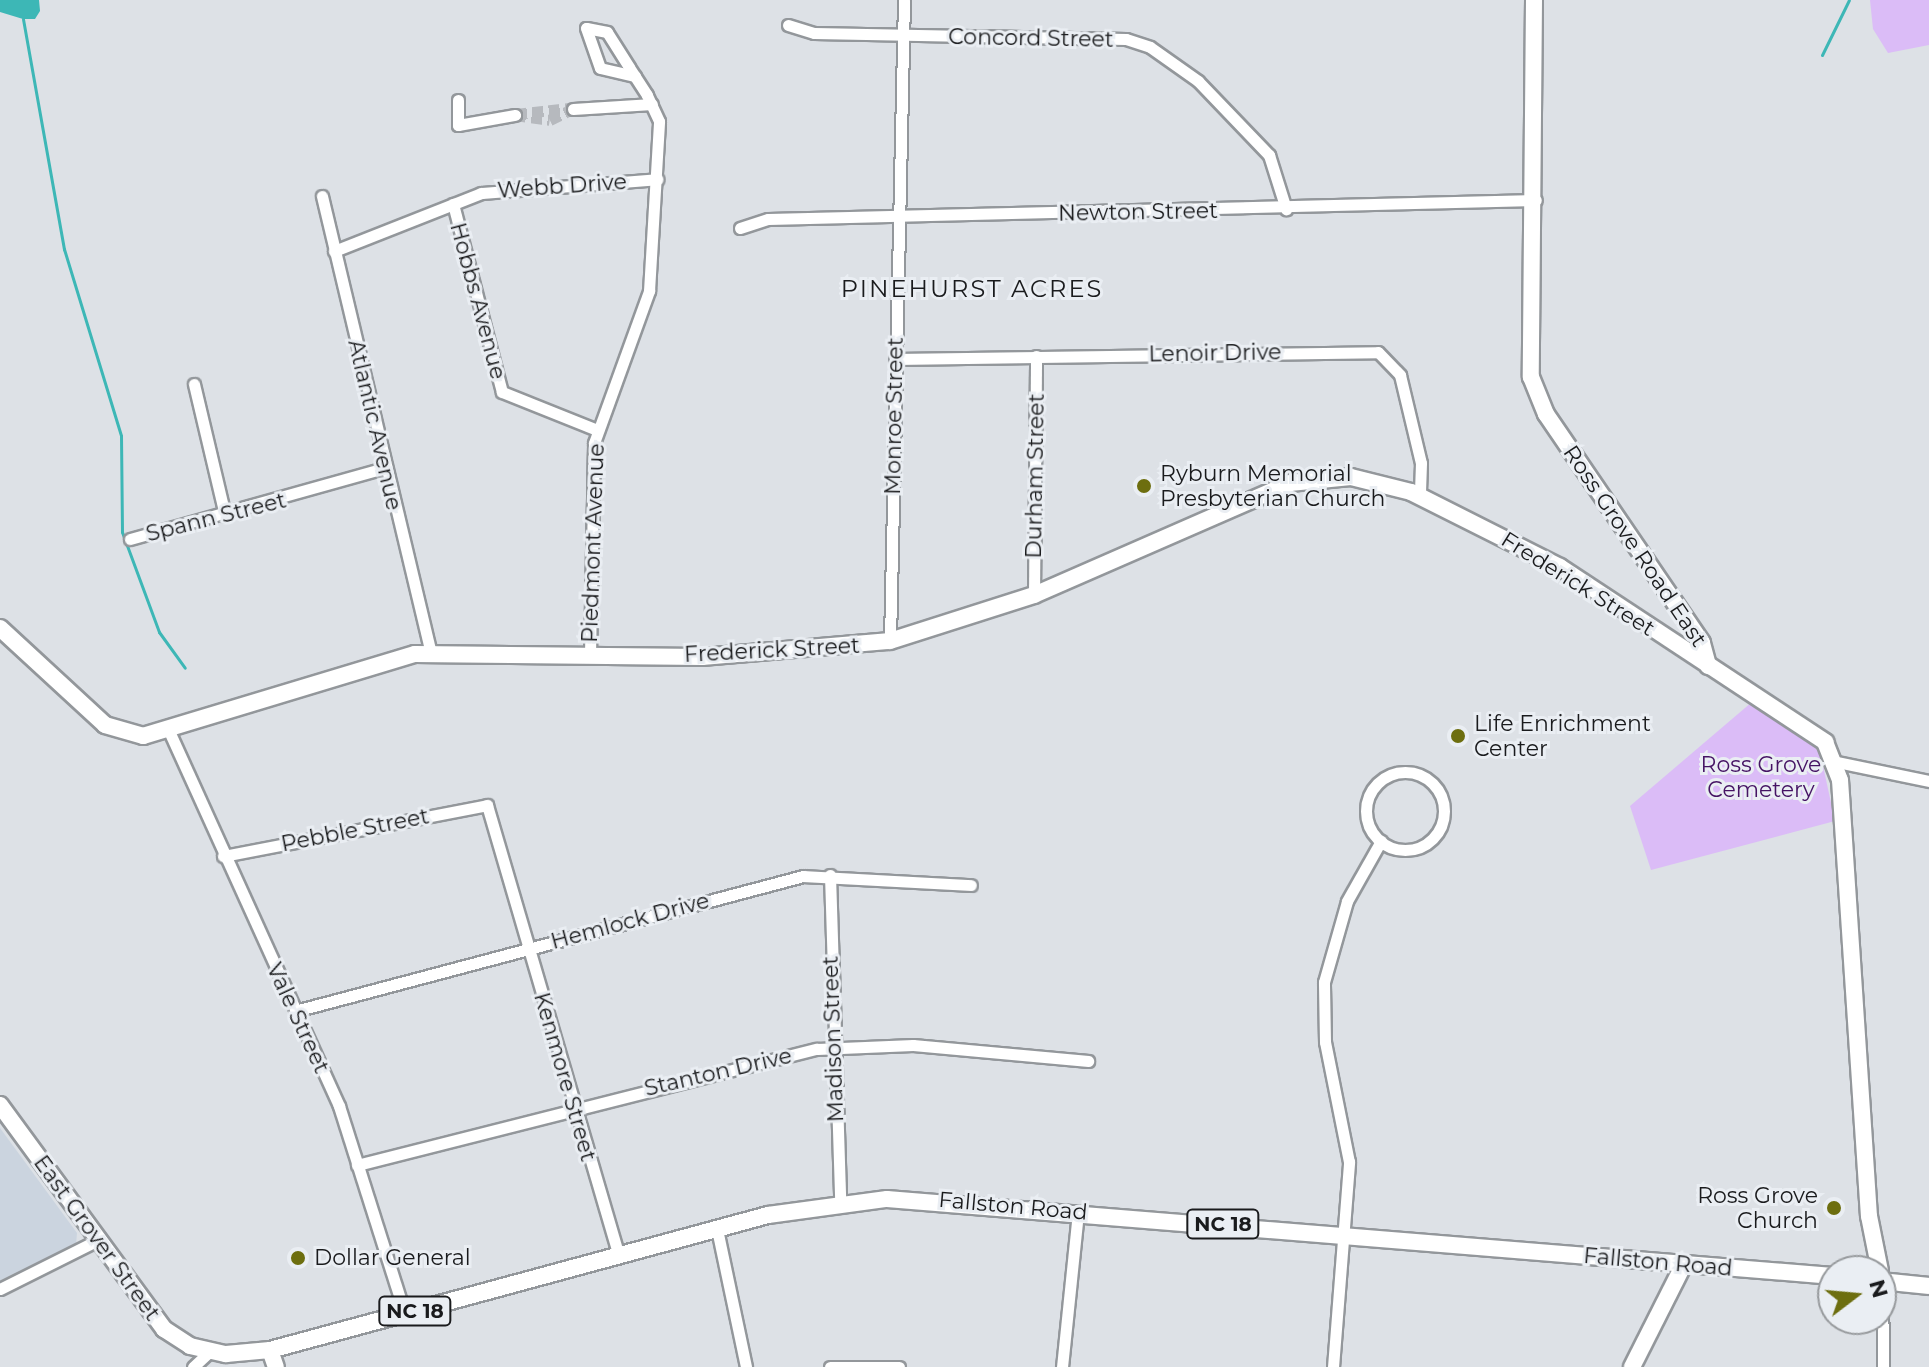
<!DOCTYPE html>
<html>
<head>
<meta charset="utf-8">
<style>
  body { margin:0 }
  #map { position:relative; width:1929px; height:1367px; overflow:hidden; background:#dde1e6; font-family:Montserrat,sans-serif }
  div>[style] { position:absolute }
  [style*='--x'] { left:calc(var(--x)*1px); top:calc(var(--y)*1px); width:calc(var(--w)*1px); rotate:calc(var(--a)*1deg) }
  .built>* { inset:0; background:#cbd4df }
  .green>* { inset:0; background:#dbbcf7 }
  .water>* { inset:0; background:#3db7b6 }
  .stream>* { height:3px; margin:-1.5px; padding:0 1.5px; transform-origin:1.5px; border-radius:1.5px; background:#3db7b6 }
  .street-tunnel>* { height:11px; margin-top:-5.5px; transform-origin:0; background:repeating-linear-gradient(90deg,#b6b9be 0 11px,transparent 0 16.5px) }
  .roads { filter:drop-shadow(2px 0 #93979b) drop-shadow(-2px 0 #93979b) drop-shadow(0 2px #93979b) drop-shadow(0 -2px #93979b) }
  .street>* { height:11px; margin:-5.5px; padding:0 5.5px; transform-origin:5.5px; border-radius:5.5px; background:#fff }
  .street>.ring { margin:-5.5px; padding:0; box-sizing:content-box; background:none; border:11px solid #fff; border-radius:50% }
  .secondary>* { height:16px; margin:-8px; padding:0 8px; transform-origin:8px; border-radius:8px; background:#fff }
  .primary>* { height:16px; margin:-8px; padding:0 8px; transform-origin:8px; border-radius:8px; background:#fff }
  .dots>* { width:22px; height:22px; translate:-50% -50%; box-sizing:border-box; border:4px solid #eaeef3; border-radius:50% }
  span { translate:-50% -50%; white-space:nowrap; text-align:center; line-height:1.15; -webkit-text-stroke:6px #eaeef3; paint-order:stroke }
  .shield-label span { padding:2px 6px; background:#eaeef3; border:2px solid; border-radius:6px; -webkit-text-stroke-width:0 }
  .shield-label { font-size:20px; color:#1a1b1d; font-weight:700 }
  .street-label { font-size:22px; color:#1a1b1d }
  .poi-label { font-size:22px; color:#1a1b1d }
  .left { translate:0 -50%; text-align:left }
  .right { translate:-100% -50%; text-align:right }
  .park-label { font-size:22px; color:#451364 }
  .neighbourhood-label { font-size:24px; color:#1a1b1d; letter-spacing:2px }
  .north { position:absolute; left:1817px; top:1255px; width:80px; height:80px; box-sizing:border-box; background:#eaeef3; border:2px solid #979a9d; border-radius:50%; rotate:74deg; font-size:22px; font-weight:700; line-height:32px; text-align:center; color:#1a1b1d }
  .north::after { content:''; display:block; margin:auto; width:28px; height:36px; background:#6d6e0f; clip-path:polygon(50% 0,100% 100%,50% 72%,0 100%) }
</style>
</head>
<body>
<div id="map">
  <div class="built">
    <i style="clip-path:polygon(0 1128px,77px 1233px,76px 1245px,0 1281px)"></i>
  </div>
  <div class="green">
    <i style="clip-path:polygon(1870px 0,1929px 0,1929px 45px,1888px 53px,1873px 29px)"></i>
    <i style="clip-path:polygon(1752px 702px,1818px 743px,1835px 821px,1651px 870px,1630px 806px)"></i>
  </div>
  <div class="water">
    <i style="clip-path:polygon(0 0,39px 0,40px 11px,35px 19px,23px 19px,0 12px)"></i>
  </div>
  <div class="stream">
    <i style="--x:23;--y:19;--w:234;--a:79.9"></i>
    <i style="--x:64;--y:249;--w:195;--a:73"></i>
    <i style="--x:121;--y:436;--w:96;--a:89.4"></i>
    <i style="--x:122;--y:532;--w:107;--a:69.7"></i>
    <i style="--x:159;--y:632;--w:44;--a:54.2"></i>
    <i style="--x:1822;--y:55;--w:61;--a:-63.9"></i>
  </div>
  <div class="street-tunnel">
    <i style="--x:516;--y:114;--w:54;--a:-6.3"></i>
    <i style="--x:515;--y:115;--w:35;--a:8"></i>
    <i style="--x:550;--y:120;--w:25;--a:-26"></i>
  </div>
  <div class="roads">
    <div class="street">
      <i style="--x:788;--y:25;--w:27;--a:17"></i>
      <i style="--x:814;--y:33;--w:312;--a:1.1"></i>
      <i style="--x:1126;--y:39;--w:25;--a:18"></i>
      <i style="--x:1150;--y:47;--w:59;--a:35.3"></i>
      <i style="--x:1198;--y:81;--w:103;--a:46.2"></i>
      <i style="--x:1269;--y:155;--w:57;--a:72.5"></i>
      <i style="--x:458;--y:100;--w:25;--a:90"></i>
      <i style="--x:458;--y:125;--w:58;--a:-10"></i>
      <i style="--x:573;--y:109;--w:79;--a:-3.6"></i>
      <i style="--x:322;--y:196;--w:470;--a:76.6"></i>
      <i style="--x:453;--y:204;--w:194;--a:75.4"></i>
      <i style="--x:502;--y:392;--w:102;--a:21.8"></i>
      <i style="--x:740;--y:228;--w:29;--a:-18"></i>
      <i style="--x:768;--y:219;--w:768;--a:-1.42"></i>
      <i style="--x:334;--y:251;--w:158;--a:-21.5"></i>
      <i style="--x:481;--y:193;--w:177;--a:-4.5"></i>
      <i style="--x:895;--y:359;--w:483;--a:-0.8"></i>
      <i style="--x:1378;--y:352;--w:32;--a:46"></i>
      <i style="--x:1400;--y:375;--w:90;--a:76.6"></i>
      <i style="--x:1421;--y:463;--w:33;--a:92"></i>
      <i style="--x:194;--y:384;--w:135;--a:76.7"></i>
      <i style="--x:130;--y:539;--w:265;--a:-15.6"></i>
      <i style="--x:1034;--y:595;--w:239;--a:-89.5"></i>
      <i style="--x:890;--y:641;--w:641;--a:-88.75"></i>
      <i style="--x:590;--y:654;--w:211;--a:-88.9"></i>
      <i style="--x:594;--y:443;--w:162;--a:-70.1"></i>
      <i style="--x:649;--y:291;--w:170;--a:-86.6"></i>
      <i style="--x:659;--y:121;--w:29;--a:-115"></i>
      <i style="--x:647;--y:95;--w:33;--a:-123"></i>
      <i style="--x:629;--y:67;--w:41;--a:-122.2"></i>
      <i style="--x:607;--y:32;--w:21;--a:-169"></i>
      <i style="--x:586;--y:28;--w:42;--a:70.7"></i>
      <i style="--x:600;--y:68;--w:36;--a:13"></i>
      <i style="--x:169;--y:731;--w:412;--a:65.6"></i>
      <i style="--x:339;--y:1106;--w:218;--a:72.4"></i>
      <i style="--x:1837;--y:762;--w:94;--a:11.7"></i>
      <i class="ring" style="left:1366px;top:772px;width:67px;height:67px"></i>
      <i style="--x:223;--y:856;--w:269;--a:-10.9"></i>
      <i style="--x:487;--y:805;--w:470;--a:73.7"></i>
      <i style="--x:830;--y:875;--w:327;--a:88.2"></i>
      <i style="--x:295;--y:1011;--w:526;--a:-14.88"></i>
      <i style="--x:803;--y:876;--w:168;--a:3.1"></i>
      <i style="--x:357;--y:1165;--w:474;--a:-14.2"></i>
      <i style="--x:817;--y:1049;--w:96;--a:-2.4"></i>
      <i style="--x:913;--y:1045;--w:176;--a:5.2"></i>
      <i style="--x:717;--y:1229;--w:141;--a:78.1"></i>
      <i style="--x:1882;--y:1281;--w:86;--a:89.3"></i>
      <i style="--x:0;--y:1289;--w:110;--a:-26.6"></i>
      <i style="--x:193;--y:1367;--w:22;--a:-43"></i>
      <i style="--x:830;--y:1367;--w:69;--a:0"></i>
      <i style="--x:1062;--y:1367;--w:156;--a:-84.1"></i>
      <i style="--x:1333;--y:1367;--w:206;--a:-85.5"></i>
      <i style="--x:1349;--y:1162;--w:122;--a:-101.3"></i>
      <i style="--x:1325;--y:1042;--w:60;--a:-91"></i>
      <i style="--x:1324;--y:982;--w:84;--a:-74.1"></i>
      <i style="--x:1347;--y:901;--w:69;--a:-60.5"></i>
    </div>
    <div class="secondary">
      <i style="--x:1534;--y:0;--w:377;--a:90.5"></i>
      <i style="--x:1531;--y:377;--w:40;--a:68"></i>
      <i style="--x:1546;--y:414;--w:277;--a:55.7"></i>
      <i style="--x:1702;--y:643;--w:24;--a:75"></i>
      <i style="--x:0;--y:628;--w:143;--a:42.7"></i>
      <i style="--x:105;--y:725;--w:40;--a:16"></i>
      <i style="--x:143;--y:736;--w:284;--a:-16.8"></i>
      <i style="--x:415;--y:654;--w:287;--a:0.6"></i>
      <i style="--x:702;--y:657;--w:189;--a:-4.9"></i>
      <i style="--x:890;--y:641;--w:151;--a:-17.7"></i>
      <i style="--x:1034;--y:595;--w:279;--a:-23.6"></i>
      <i style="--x:1290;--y:483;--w:61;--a:-5.6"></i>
      <i style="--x:1351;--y:477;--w:62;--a:14"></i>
      <i style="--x:1411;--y:492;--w:167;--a:26.7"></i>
      <i style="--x:1560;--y:567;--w:318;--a:33.4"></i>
      <i style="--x:1825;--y:742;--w:41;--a:68.5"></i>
      <i style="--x:1840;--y:780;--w:437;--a:86.2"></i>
      <i style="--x:1869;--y:1216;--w:56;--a:78.7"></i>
      <i style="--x:270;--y:1350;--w:18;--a:71"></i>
      <i style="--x:1632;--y:1367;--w:115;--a:-63.2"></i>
    </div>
    <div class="primary">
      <i style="--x:0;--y:1105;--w:278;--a:53.8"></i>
      <i style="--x:164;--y:1329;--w:31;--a:33"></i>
      <i style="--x:190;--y:1346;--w:37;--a:13"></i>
      <i style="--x:226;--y:1354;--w:44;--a:-5.2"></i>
      <i style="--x:270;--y:1350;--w:516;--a:-15.17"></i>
      <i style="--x:768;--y:1215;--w:120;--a:-7.7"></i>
      <i style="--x:887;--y:1199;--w:949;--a:4.65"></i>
      <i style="--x:1881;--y:1281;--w:48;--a:5.9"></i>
    </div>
  </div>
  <div class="dots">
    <i style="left:1144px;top:486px;background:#6d6e0f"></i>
    <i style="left:1458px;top:736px;background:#6d6e0f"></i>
    <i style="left:1834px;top:1208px;background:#6d6e0f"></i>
    <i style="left:298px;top:1258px;background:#6d6e0f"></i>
  </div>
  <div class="shield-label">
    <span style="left:1223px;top:1224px">NC 18</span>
    <span style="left:415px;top:1311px">NC 18</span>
  </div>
  <div class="street-label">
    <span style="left:1031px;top:38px;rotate:1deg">Concord Street</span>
    <span style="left:562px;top:186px;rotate:-4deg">Webb Drive</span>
    <span style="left:1138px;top:212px;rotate:-1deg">Newton Street</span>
    <span style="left:478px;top:301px;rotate:75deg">Hobbs Avenue</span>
    <span style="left:1215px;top:353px;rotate:-1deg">Lenoir Drive</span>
    <span style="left:894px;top:416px;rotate:-89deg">Monroe Street</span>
    <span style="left:375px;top:425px;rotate:77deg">Atlantic Avenue</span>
    <span style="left:1035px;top:476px;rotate:-89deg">Durham Street</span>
    <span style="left:216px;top:517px;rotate:-14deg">Spann Street</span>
    <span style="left:593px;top:543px;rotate:-88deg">Piedmont Avenue</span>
    <span style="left:1635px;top:546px;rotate:56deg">Ross Grove Road East</span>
    <span style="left:1578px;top:584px;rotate:32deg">Frederick Street</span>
    <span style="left:772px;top:650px;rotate:-3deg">Frederick Street</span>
    <span style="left:355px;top:830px;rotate:-11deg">Pebble Street</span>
    <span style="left:630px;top:921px;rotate:-15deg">Hemlock Drive</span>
    <span style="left:298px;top:1018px;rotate:65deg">Vale Street</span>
    <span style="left:833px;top:1039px;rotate:-92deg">Madison Street</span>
    <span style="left:718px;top:1072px;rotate:-13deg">Stanton Drive</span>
    <span style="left:565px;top:1077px;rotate:74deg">Kenmore Street</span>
    <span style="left:1013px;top:1206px;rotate:5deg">Fallston Road</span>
    <span style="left:97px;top:1238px;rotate:54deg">East Grover Street</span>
    <span style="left:1658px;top:1262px;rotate:5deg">Fallston Road</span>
  </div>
  <div class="poi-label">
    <span class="left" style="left:1160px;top:486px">Ryburn Memorial<br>Presbyterian Church</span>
    <span class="left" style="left:1474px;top:736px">Life Enrichment<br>Center</span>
    <span class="right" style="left:1818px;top:1208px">Ross Grove<br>Church</span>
    <span class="left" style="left:314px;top:1258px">Dollar General</span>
  </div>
  <div class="park-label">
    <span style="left:1761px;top:777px">Ross Grove<br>Cemetery</span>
  </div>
  <div class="neighbourhood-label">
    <span style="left:972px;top:289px">PINEHURST ACRES</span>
  </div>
  <div class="north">N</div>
</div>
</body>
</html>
